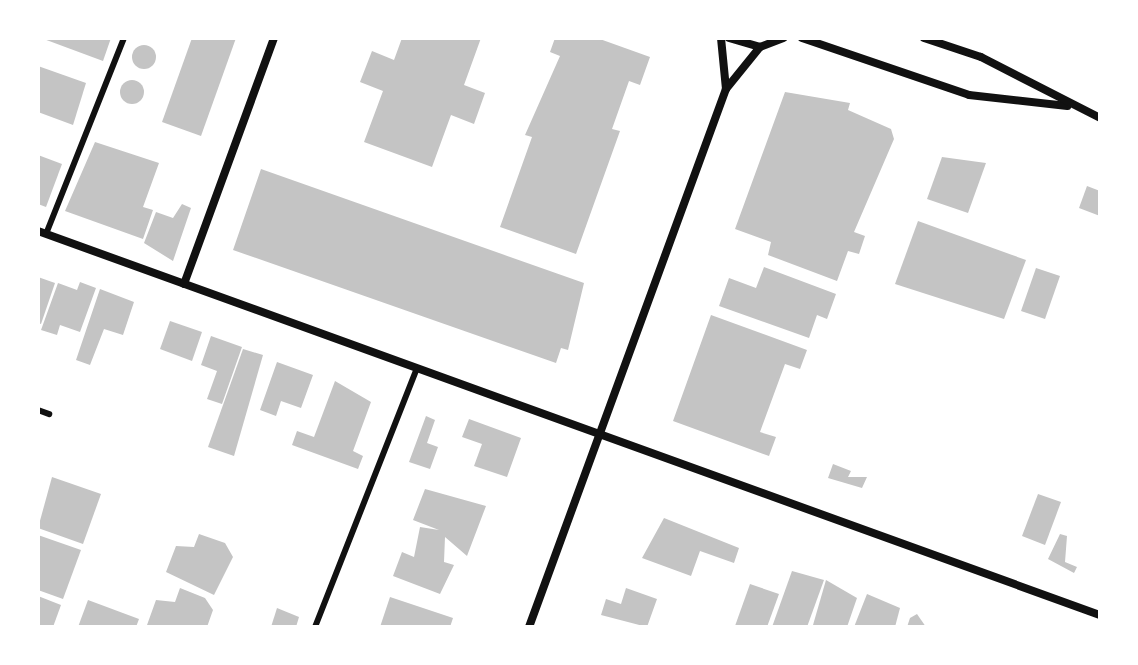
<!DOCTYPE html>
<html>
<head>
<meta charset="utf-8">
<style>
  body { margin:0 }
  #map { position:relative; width:1138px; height:665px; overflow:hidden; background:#fff; font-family:Georgia,serif }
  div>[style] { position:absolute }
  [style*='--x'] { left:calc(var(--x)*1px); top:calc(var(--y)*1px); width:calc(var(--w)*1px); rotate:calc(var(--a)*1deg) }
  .building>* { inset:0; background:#c4c4c4 }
  .round { border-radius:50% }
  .service>* { height:6px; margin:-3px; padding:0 3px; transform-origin:3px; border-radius:3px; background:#111 }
  .minor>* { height:8px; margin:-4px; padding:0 4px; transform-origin:4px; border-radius:4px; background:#111 }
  span { translate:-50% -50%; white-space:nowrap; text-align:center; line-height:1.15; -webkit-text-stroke:7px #fff; paint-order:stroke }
  .frame { position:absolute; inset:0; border:40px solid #fff; pointer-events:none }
</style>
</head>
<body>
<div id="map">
  <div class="building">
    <i style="clip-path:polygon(41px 38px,111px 38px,103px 61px)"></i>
    <i style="clip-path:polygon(192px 38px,236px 38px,201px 136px,162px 122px)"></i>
    <i style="clip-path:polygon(402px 38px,481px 38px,464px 85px,485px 93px,474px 124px,451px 115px,432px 167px,364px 142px,383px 91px,360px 82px,372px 51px,394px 60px)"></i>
    <i style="clip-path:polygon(555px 38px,597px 38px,650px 57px,640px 85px,629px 81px,612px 129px,620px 131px,576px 254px,500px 227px,532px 137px,525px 135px,560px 56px,550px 52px)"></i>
    <i class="round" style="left:132px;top:45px;width:24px;height:24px"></i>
    <i style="clip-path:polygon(38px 66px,86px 83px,73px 125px,38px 112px)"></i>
    <i class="round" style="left:120px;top:80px;width:24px;height:24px"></i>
    <i style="clip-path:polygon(785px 92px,850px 103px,848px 110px,891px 129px,894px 139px,854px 232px,865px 236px,859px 254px,848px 251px,837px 281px,768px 255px,771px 242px,735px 229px)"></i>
    <i style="clip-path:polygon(95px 142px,159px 163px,143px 207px,153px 210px,143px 239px,65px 211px)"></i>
    <i style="clip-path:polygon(38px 155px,62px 164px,46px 207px,38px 204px)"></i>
    <i style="clip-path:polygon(942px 157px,986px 163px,968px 213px,927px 199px)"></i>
    <i style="clip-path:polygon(261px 169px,584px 283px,568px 350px,561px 348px,556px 363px,233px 250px)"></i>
    <i style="clip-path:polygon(1087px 186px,1100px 191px,1100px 216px,1079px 208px)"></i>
    <i style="clip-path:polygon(182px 204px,191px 208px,173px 261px,144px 243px,156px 212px,173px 218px)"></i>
    <i style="clip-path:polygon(918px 221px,1026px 260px,1004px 319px,895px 284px)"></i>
    <i style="clip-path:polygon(764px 267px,836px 294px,827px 319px,817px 315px,809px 338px,719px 306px,729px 278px,756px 288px)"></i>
    <i style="clip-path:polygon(1036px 268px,1060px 276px,1045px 319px,1021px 311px)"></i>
    <i style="clip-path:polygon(38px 277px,55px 283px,41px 324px,38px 323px)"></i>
    <i style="clip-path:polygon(80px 282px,96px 288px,80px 332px,60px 325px,57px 335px,41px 330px,58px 283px,77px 290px)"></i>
    <i style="clip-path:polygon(100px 289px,134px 302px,123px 335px,104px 329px,90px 365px,76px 360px)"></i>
    <i style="clip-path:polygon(711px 315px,807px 350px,800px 369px,785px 364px,760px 432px,776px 437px,769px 456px,673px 421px)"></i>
    <i style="clip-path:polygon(170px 321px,202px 332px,192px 361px,160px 349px)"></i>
    <i style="clip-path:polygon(211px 336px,242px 347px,222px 404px,207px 399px,217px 371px,201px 365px)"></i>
    <i style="clip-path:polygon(243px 349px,263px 355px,234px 456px,208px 447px)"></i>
    <i style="clip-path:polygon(277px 362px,313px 375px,301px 408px,281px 401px,276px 416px,260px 410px)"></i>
    <i style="clip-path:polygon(335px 381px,371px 402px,353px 451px,363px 456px,358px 469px,292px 445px,297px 431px,314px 437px)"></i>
    <i style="clip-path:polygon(426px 416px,435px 420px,427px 443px,438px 447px,430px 469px,409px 462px)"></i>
    <i style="clip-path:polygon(469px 419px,521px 438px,507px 477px,474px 466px,482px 444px,462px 437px)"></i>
    <i style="clip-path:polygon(833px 464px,851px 471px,848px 477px,867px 477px,862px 488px,828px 478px)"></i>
    <i style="clip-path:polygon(52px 477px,101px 494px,83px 544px,38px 528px)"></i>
    <i style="clip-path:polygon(425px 489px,486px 506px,467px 556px,445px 537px,444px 562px,454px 565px,440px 594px,393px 576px,402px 552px,414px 557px,420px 527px,439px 530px,413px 520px)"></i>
    <i style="clip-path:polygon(1038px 494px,1061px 502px,1045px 545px,1022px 536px)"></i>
    <i style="clip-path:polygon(664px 518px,739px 548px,734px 563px,700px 551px,691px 576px,642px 558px)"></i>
    <i style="clip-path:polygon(199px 534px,225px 543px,233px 557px,214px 595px,166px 572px,176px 546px,194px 547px)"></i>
    <i style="clip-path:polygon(1060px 534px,1067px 536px,1065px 562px,1077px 567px,1074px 573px,1048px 559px)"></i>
    <i style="clip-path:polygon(38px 535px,81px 550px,63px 599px,38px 590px)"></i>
    <i style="clip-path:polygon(792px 571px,824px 580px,807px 627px,772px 627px)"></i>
    <i style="clip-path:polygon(826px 580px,857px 598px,847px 627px,813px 625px)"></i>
    <i style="clip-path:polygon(750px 584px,779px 594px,767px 627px,735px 626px)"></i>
    <i style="clip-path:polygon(180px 588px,205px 598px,213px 610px,207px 627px,147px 625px,156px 600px,175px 602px)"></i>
    <i style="clip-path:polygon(626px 588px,657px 599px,647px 627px,601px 615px,606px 599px,621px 604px)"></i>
    <i style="clip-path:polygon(867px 594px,900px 608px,895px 627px,854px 627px)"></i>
    <i style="clip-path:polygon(38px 596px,61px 605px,53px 627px,38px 627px)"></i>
    <i style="clip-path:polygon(390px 597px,453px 618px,450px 627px,380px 627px)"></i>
    <i style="clip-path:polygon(88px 600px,139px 619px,136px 627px,78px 627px)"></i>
    <i style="clip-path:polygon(277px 608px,299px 617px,296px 627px,271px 627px)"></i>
    <i style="clip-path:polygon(917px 614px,926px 627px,907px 627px,910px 618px)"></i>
  </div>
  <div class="service">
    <i style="--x:46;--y:234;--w:211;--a:-68.3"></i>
    <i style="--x:38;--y:410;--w:12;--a:20"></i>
    <i style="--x:315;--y:627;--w:278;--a:-68.5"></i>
  </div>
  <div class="minor">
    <i style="--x:721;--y:38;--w:51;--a:84.4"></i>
    <i style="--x:729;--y:38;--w:32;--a:16"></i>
    <i style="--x:760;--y:47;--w:25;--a:-21"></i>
    <i style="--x:802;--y:38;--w:176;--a:18.8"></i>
    <i style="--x:969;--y:95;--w:99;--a:6.4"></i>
    <i style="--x:924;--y:38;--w:60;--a:18.4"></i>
    <i style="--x:981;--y:57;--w:134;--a:27.1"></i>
    <i style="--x:38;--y:231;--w:1129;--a:19.88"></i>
    <i style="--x:184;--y:284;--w:262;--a:-69.9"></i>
    <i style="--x:529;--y:627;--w:573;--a:-69.89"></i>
    <i style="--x:726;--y:89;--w:54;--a:-51"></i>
  </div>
  <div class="frame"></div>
</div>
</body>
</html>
